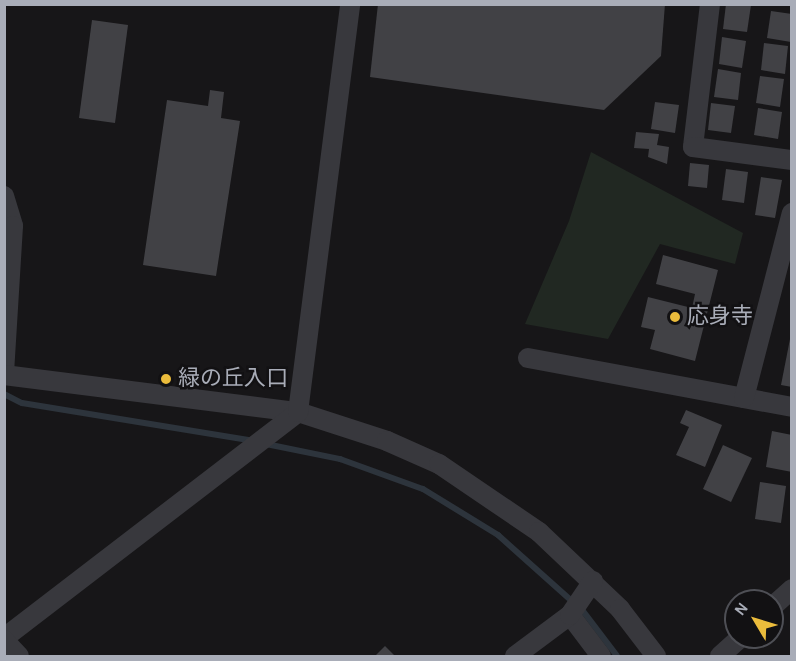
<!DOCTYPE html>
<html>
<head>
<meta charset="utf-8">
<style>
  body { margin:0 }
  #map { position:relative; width:796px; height:661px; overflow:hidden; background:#171618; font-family:Karla,"Noto Sans JP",sans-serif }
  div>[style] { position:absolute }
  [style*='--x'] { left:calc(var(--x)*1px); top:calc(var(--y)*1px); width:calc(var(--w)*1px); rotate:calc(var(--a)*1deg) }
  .green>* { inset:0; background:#212822 }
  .stream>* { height:6px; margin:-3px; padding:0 3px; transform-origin:3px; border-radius:3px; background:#2d343c }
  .building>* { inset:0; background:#414145 }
  .minor>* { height:20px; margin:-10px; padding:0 10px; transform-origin:10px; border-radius:10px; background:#38383d }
  .dots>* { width:16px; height:16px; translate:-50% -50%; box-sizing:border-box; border:3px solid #121113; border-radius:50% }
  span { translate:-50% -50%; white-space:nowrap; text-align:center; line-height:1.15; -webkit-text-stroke:5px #121113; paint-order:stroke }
  .poi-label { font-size:22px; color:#a9adb8 }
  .left { translate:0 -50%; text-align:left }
  .frame { position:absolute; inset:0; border:6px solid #a9adb8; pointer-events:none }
  .north { position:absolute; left:724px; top:589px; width:60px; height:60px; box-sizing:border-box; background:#121113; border:2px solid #4e4f55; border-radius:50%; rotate:308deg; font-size:16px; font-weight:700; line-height:24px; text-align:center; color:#a9adb8 }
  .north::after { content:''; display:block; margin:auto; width:21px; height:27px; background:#ebbc3c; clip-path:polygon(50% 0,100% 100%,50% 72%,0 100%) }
</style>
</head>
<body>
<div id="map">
  <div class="green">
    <i style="clip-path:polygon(591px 152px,743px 233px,735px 264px,660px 244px,608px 339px,525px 324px,569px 221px)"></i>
  </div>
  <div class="stream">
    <i style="--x:4;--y:394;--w:20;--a:27"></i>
    <i style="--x:22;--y:403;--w:234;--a:9.3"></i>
    <i style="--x:266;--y:444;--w:76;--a:11.5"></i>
    <i style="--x:340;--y:459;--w:88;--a:19.9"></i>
    <i style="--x:423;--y:489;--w:88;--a:31.5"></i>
    <i style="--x:498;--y:535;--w:114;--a:41.8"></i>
    <i style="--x:583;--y:611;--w:56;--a:52.9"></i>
  </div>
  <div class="building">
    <i style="clip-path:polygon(378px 4px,665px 4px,661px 56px,604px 110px,370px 77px)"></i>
    <i style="clip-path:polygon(726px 4px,751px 5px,747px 32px,723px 29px)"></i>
    <i style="clip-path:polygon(771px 11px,792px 14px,791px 42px,767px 38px)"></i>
    <i style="clip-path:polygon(92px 20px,128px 25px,115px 123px,79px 118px)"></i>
    <i style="clip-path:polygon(722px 37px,746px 41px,742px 68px,719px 64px)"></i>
    <i style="clip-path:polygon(764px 43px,788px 46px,785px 74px,761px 70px)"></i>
    <i style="clip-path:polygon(718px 69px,741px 73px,738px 100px,714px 97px)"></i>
    <i style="clip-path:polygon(760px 76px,784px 79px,780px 107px,756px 103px)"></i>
    <i style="clip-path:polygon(210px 90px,224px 92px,221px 118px,240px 121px,216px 276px,143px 265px,167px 100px,208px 106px)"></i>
    <i style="clip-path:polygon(655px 102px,679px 105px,675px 133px,651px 129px)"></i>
    <i style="clip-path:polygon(711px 103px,735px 106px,731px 133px,708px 130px)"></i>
    <i style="clip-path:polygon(758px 108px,782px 112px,778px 139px,754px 135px)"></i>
    <i style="clip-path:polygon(636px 132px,659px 134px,657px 145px,669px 147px,667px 164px,648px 157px,649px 149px,634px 148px)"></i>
    <i style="clip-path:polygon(690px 163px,709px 165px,707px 188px,688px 186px)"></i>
    <i style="clip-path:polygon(726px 169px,748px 172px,744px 203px,722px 200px)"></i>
    <i style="clip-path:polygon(761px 177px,782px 180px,775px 218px,755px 215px)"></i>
    <i style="clip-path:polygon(663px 255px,718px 270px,695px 361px,650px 349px,655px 330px,641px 327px,648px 297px,692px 308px,695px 294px,656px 284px)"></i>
    <i style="clip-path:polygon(790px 339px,792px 339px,792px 387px,781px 385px)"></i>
    <i style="clip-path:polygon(686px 410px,722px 425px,705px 467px,676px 455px,689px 427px,680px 423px)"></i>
    <i style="clip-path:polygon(772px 431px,792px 435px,792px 472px,766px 467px)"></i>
    <i style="clip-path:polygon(723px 445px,752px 458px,731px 502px,703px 489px)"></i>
    <i style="clip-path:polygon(760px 482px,786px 486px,781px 523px,755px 519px)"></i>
    <i style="clip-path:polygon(385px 646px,395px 656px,375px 656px)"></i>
  </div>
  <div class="minor">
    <i style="--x:710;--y:4;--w:144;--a:96.8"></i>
    <i style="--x:693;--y:147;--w:100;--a:7.5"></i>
    <i style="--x:4;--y:196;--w:31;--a:73"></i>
    <i style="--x:13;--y:226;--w:148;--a:93.5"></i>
    <i style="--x:528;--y:358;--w:269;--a:10.5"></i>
    <i style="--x:4;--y:375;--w:296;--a:7.2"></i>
    <i style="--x:298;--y:412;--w:94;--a:18"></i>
    <i style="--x:387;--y:441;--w:57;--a:23.9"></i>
    <i style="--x:439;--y:464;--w:121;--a:34.2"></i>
    <i style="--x:539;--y:532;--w:112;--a:43.5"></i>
    <i style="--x:620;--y:609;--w:59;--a:52.5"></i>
    <i style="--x:744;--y:398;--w:191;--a:-75.5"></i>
    <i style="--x:772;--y:607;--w:27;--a:-42"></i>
    <i style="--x:570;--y:615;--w:51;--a:52.9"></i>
    <i style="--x:4;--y:638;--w:371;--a:-37.5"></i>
    <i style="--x:298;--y:412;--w:411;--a:-82.7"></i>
    <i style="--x:4;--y:640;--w:22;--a:47"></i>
    <i style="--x:515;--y:656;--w:69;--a:-36.7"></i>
    <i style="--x:570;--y:615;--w:41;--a:-55.9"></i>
    <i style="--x:720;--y:656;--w:28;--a:-42"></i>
  </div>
  <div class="dots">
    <i style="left:675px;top:317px;background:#ebbc3c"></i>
    <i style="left:166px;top:379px;background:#ebbc3c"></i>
  </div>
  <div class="poi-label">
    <span class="left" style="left:687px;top:317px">応身寺</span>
    <span class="left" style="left:178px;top:379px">緑の丘入口</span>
  </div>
  <div class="frame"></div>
  <div class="north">N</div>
</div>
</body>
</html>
